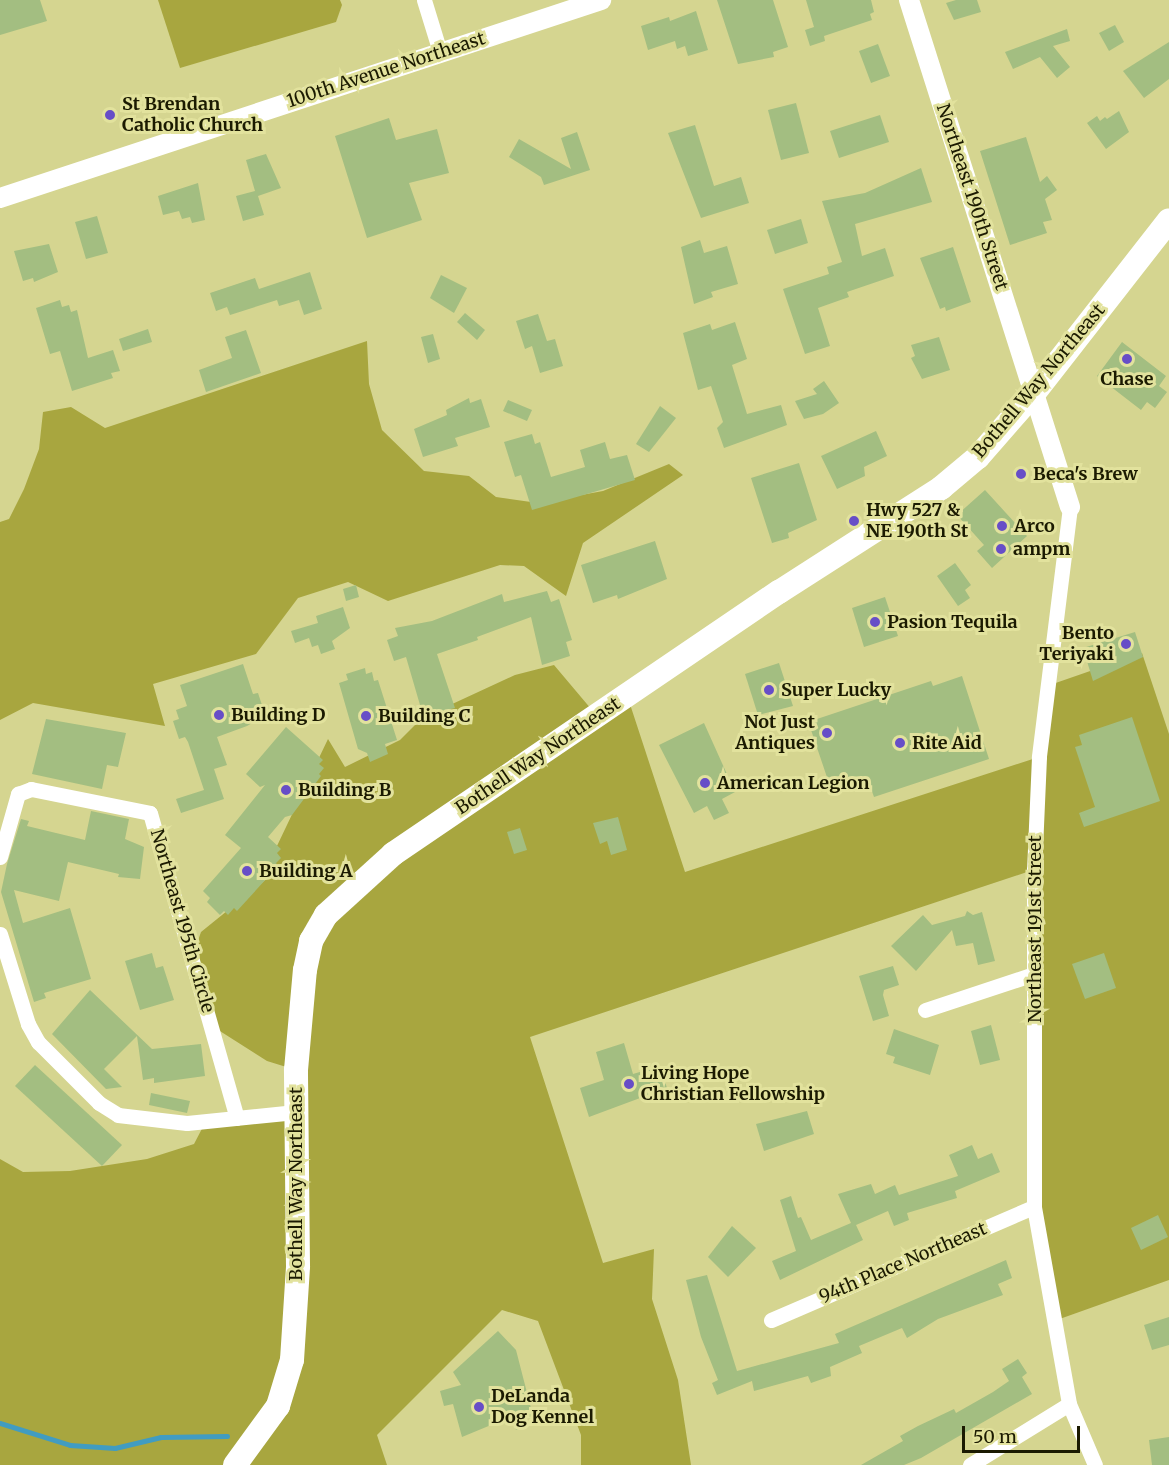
<!DOCTYPE html>
<html>
<head>
<meta charset="utf-8">
<style>
  body { margin:0 }
  #map { position:relative; width:1169px; height:1465px; overflow:hidden; background:#d5d590; font-family:Merriweather,serif }
  div>[style] { position:absolute }
  [style*='--x'] { left:calc(var(--x)*1px); top:calc(var(--y)*1px); width:calc(var(--w)*1px); rotate:calc(var(--a)*1deg) }
  .green>* { inset:0; background:#a8a63f }
  .stream>* { height:4.5px; margin:-2.25px; padding:0 2.25px; transform-origin:2.25px; border-radius:2.25px; background:#419cc1 }
  .building>* { inset:0; background:#a3be81 }
  .minor>* { height:15px; margin:-7.5px; padding:0 7.5px; transform-origin:7.5px; border-radius:7.5px; background:#fff }
  .tertiary>* { height:20px; margin:-10px; padding:0 10px; transform-origin:10px; border-radius:10px; background:#fff }
  .primary>* { height:24px; margin:-12px; padding:0 12px; transform-origin:12px; border-radius:12px; background:#fff }
  .dots>* { width:16px; height:16px; translate:-50% -50%; box-sizing:border-box; border:3px solid #e2e29d; border-radius:50% }
  span { translate:-50% -50%; white-space:nowrap; text-align:center; line-height:1.15; -webkit-text-stroke:6px #e2e29d; paint-order:stroke }
  .street-label { font-size:18px; color:#1b1a01 }
  .poi-label { font-size:18px; color:#1b1a01; font-weight:700 }
  .left { translate:0 -50%; text-align:left }
  .right { translate:-100% -50%; text-align:right }
  .scale { position:absolute; left:962px; top:1426px; width:118px; height:27px; box-sizing:border-box; border:3px solid #1b1a01; border-top:0; padding-left:8px; font-size:18px; line-height:21px; white-space:nowrap; color:#1b1a01; -webkit-text-stroke:4px #e2e29d; paint-order:stroke }
</style>
</head>
<body>
<div id="map">
  <div class="green">
    <i style="clip-path:polygon(158px 0,340px 0,342px 5px,336px 22px,180px 68px)"></i>
    <i style="clip-path:polygon(367px 341px,369px 384px,382px 430px,424px 471px,469px 476px,496px 497px,538px 503px,603px 491px,669px 464px,683px 475px,583px 543px,566px 596px,524px 566px,500px 565px,388px 601px,348px 582px,298px 598px,256px 654px,153px 684px,165px 726px,33px 703px,0 720px,0 522px,9px 519px,24px 489px,39px 449px,43px 412px,71px 407px,105px 428px)"></i>
    <i style="clip-path:polygon(1142px 653px,1169px 734px,1169px 1280px,1054px 1321px,1034px 1207px,1033px 870px,530px 1037px,603px 1263px,654px 1249px,652px 1299px,678px 1380px,691px 1465px,581px 1465px,581px 1435px,538px 1321px,502px 1310px,377px 1435px,387px 1465px,0 1465px,0 1159px,23px 1172px,70px 1171px,147px 1159px,194px 1144px,206px 1121px,295px 1112px,296px 1070px,267px 1061px,212px 1026px,193px 955px,201px 932px,269px 877px,276px 848px,328px 739px,345px 767px,400px 740px,422px 718px,515px 675px,554px 665px,597px 716px,627px 695px,685px 872px,1039px 757px,1047px 686px)"></i>
  </div>
  <div class="stream">
    <i style="--x:0;--y:1423;--w:73;--a:17.4"></i>
    <i style="--x:70;--y:1445;--w:45;--a:3.8"></i>
    <i style="--x:115;--y:1448;--w:47;--a:-13.4"></i>
    <i style="--x:161;--y:1437;--w:66;--a:-0.9"></i>
  </div>
  <div class="building">
    <i style="clip-path:polygon(0 0,40px 0,47px 21px,0 35px)"></i>
    <i style="clip-path:polygon(717px 0,773px 0,788px 47px,773px 52px,774px 57px,738px 64px)"></i>
    <i style="clip-path:polygon(806px 0,871px 0,874px 12px,870px 14px,872px 20px,824px 36px,825px 41px,810px 46px,805px 30px,814px 27px)"></i>
    <i style="clip-path:polygon(956px 0,977px 0,981px 12px,954px 20px,946px 3px)"></i>
    <i style="clip-path:polygon(696px 11px,708px 50px,688px 56px,685px 46px,677px 49px,675px 41px,648px 50px,641px 26px,669px 17px,670px 21px)"></i>
    <i style="clip-path:polygon(1115px 25px,1124px 42px,1109px 51px,1099px 33px)"></i>
    <i style="clip-path:polygon(1067px 29px,1070px 41px,1053px 46px,1070px 67px,1057px 78px,1040px 57px,1013px 69px,1005px 52px)"></i>
    <i style="clip-path:polygon(1169px 42px,1169px 79px,1144px 98px,1123px 71px)"></i>
    <i style="clip-path:polygon(878px 44px,890px 76px,871px 83px,859px 51px)"></i>
    <i style="clip-path:polygon(796px 103px,809px 153px,781px 160px,768px 110px)"></i>
    <i style="clip-path:polygon(1119px 111px,1129px 132px,1106px 149px,1087px 123px,1097px 116px,1100px 121px,1105px 117px,1107px 119px)"></i>
    <i style="clip-path:polygon(880px 115px,889px 142px,839px 158px,830px 131px)"></i>
    <i style="clip-path:polygon(389px 118px,396px 140px,437px 129px,449px 173px,409px 183px,422px 220px,367px 238px,335px 136px)"></i>
    <i style="clip-path:polygon(695px 125px,714px 186px,741px 177px,749px 203px,701px 218px,668px 133px)"></i>
    <i style="clip-path:polygon(577px 132px,590px 170px,544px 185px,541px 177px,509px 157px,519px 139px,571px 169px,561px 138px)"></i>
    <i style="clip-path:polygon(1026px 137px,1040px 182px,1047px 176px,1057px 190px,1045px 199px,1052px 220px,1043px 222px,1047px 233px,1010px 245px,980px 151px)"></i>
    <i style="clip-path:polygon(266px 154px,281px 188px,258px 196px,264px 215px,243px 221px,236px 196px,255px 191px,246px 160px)"></i>
    <i style="clip-path:polygon(921px 168px,932px 202px,855px 224px,862px 256px,885px 248px,894px 276px,847px 292px,849px 297px,818px 308px,830px 346px,805px 354px,783px 289px,829px 274px,827px 267px,842px 262px,822px 201px,865px 193px)"></i>
    <i style="clip-path:polygon(198px 183px,205px 220px,192px 223px,190px 217px,182px 219px,179px 211px,163px 215px,158px 196px)"></i>
    <i style="clip-path:polygon(97px 216px,108px 253px,86px 259px,75px 222px)"></i>
    <i style="clip-path:polygon(801px 219px,808px 243px,775px 254px,767px 230px)"></i>
    <i style="clip-path:polygon(700px 240px,704px 253px,727px 246px,738px 284px,711px 292px,713px 297px,694px 304px,681px 247px)"></i>
    <i style="clip-path:polygon(49px 244px,58px 272px,34px 282px,33px 278px,23px 281px,14px 251px)"></i>
    <i style="clip-path:polygon(953px 247px,971px 302px,946px 311px,945px 307px,940px 309px,920px 258px)"></i>
    <i style="clip-path:polygon(310px 272px,322px 309px,304px 315px,299px 300px,279px 306px,277px 300px,230px 315px,227px 307px,216px 311px,210px 293px,255px 278px,259px 289px)"></i>
    <i style="clip-path:polygon(441px 275px,467px 288px,454px 313px,430px 298px)"></i>
    <i style="clip-path:polygon(60px 300px,62px 307px,69px 305px,71px 312px,77px 310px,88px 358px,113px 350px,120px 371px,111px 373px,113px 378px,72px 391px,60px 351px,50px 354px,36px 308px)"></i>
    <i style="clip-path:polygon(465px 313px,485px 330px,477px 340px,457px 322px)"></i>
    <i style="clip-path:polygon(538px 314px,547px 341px,555px 339px,563px 366px,540px 373px,532px 346px,525px 349px,516px 321px)"></i>
    <i style="clip-path:polygon(735px 322px,747px 359px,732px 365px,747px 414px,781px 405px,787px 425px,724px 448px,717px 428px,723px 422px,711px 386px,698px 390px,683px 333px,710px 324px,712px 330px)"></i>
    <i style="clip-path:polygon(148px 329px,152px 342px,123px 351px,119px 339px)"></i>
    <i style="clip-path:polygon(246px 330px,261px 373px,206px 392px,199px 370px,232px 358px,225px 337px)"></i>
    <i style="clip-path:polygon(433px 334px,440px 359px,428px 363px,421px 337px)"></i>
    <i style="clip-path:polygon(939px 337px,950px 370px,922px 379px,911px 358px,915px 356px,911px 345px)"></i>
    <i style="clip-path:polygon(1122px 342px,1166px 376px,1159px 386px,1167px 392px,1155px 408px,1147px 402px,1141px 410px,1097px 376px)"></i>
    <i style="clip-path:polygon(824px 381px,839px 403px,823px 414px,804px 419px,795px 401px,817px 394px,813px 389px)"></i>
    <i style="clip-path:polygon(469px 398px,470px 403px,481px 399px,490px 427px,455px 438px,458px 446px,423px 457px,414px 429px,447px 415px,446px 410px)"></i>
    <i style="clip-path:polygon(508px 400px,532px 410px,527px 421px,503px 411px)"></i>
    <i style="clip-path:polygon(660px 406px,676px 418px,649px 452px,636px 444px)"></i>
    <i style="clip-path:polygon(876px 431px,887px 456px,864px 467px,865px 476px,837px 489px,821px 456px)"></i>
    <i style="clip-path:polygon(532px 434px,535px 444px,540px 442px,551px 477px,585px 467px,580px 450px,605px 442px,610px 459px,627px 455px,635px 480px,532px 510px,521px 475px,515px 477px,504px 442px)"></i>
    <i style="clip-path:polygon(799px 463px,817px 520px,788px 533px,789px 538px,772px 543px,751px 478px)"></i>
    <i style="clip-path:polygon(985px 490px,1027px 536px,992px 568px,977px 551px,984px 545px,957px 515px)"></i>
    <i style="clip-path:polygon(655px 541px,667px 579px,618px 599px,617px 595px,593px 603px,581px 565px)"></i>
    <i style="clip-path:polygon(955px 563px,971px 585px,965px 590px,970px 598px,958px 606px,937px 576px)"></i>
    <i style="clip-path:polygon(356px 585px,359px 597px,346px 601px,343px 589px)"></i>
    <i style="clip-path:polygon(547px 591px,551px 602px,559px 599px,572px 640px,566px 642px,570px 656px,542px 665px,531px 617px,477px 637px,478px 640px,437px 654px,455px 708px,427px 715px,420px 705px,406px 657px,394px 661px,387px 640px,398px 636px,395px 628px,432px 621px,502px 594px,504px 602px)"></i>
    <i style="clip-path:polygon(885px 597px,898px 636px,864px 647px,852px 608px)"></i>
    <i style="clip-path:polygon(343px 607px,350px 628px,332px 641px,335px 649px,321px 654px,318px 645px,312px 647px,309px 638px,295px 643px,291px 631px,318px 623px,316px 616px)"></i>
    <i style="clip-path:polygon(1135px 632px,1143px 657px,1093px 681px,1083px 648px)"></i>
    <i style="clip-path:polygon(779px 663px,793px 706px,758px 715px,745px 674px)"></i>
    <i style="clip-path:polygon(243px 664px,253px 694px,258px 693px,264px 711px,259px 712px,261px 718px,247px 726px,217px 737px,227px 765px,214px 769px,224px 799px,181px 813px,176px 799px,204px 790px,188px 742px,185px 737px,179px 739px,173px 721px,179px 719px,176px 710px,187px 706px,180px 685px)"></i>
    <i style="clip-path:polygon(365px 668px,366px 674px,372px 672px,374px 681px,378px 680px,397px 740px,385px 744px,388px 754px,370px 762px,367px 753px,358px 749px,339px 683px,348px 680px,346px 674px)"></i>
    <i style="clip-path:polygon(962px 676px,989px 759px,874px 797px,868px 780px,832px 792px,810px 727px,815px 725px,814px 720px,931px 681px,933px 686px)"></i>
    <i style="clip-path:polygon(1132px 717px,1160px 801px,1084px 827px,1079px 813px,1095px 807px,1075px 747px,1082px 745px,1079px 735px)"></i>
    <i style="clip-path:polygon(46px 719px,126px 733px,118px 767px,107px 765px,102px 789px,32px 774px)"></i>
    <i style="clip-path:polygon(704px 723px,735px 792px,722px 799px,729px 813px,714px 820px,707px 806px,694px 813px,659px 745px)"></i>
    <i style="clip-path:polygon(286px 727px,323px 760px,319px 764px,324px 768px,319px 774px,321px 776px,292px 815px,285px 817px,268px 837px,281px 849px,277px 853px,281px 858px,276px 863px,278px 866px,237px 911px,234px 908px,228px 915px,224px 911px,220px 915px,207px 902px,210px 898px,203px 891px,241px 848px,225px 835px,265px 785px,260px 787px,246px 774px)"></i>
    <i style="clip-path:polygon(91px 811px,129px 819px,125px 839px,144px 847px,140px 879px,118px 877px,119px 874px,68px 862px,59px 901px,14px 890px,23px 923px,70px 908px,91px 979px,44px 993px,46px 998px,34px 1002px,1px 892px,7px 864px,21px 819px,29px 821px,27px 826px,85px 840px)"></i>
    <i style="clip-path:polygon(618px 817px,627px 850px,611px 855px,607px 841px,600px 844px,593px 823px)"></i>
    <i style="clip-path:polygon(520px 828px,527px 850px,514px 854px,507px 832px)"></i>
    <i style="clip-path:polygon(967px 911px,973px 915px,982px 912px,995px 961px,978px 965px,973px 943px,956px 946px,952px 930px,916px 971px,891px 946px,923px 915px,932px 925px,965px 916px)"></i>
    <i style="clip-path:polygon(152px 953px,156px 968px,163px 966px,174px 1000px,140px 1010px,125px 961px)"></i>
    <i style="clip-path:polygon(1104px 953px,1116px 988px,1085px 999px,1072px 964px)"></i>
    <i style="clip-path:polygon(893px 966px,899px 985px,884px 990px,883px 995px,889px 1016px,873px 1021px,859px 976px)"></i>
    <i style="clip-path:polygon(90px 990px,152px 1049px,201px 1044px,205px 1076px,154px 1083px,154px 1078px,143px 1080px,137px 1036px,104px 1069px,122px 1087px,106px 1089px,52px 1034px)"></i>
    <i style="clip-path:polygon(991px 1025px,1000px 1060px,980px 1065px,971px 1031px)"></i>
    <i style="clip-path:polygon(894px 1029px,939px 1045px,930px 1075px,893px 1063px,895px 1057px,886px 1054px)"></i>
    <i style="clip-path:polygon(624px 1043px,633px 1074px,660px 1066px,667px 1088px,589px 1117px,580px 1088px,604px 1080px,596px 1052px)"></i>
    <i style="clip-path:polygon(35px 1065px,122px 1145px,102px 1166px,15px 1086px)"></i>
    <i style="clip-path:polygon(151px 1093px,190px 1101px,187px 1113px,149px 1105px)"></i>
    <i style="clip-path:polygon(807px 1111px,814px 1134px,764px 1151px,756px 1124px)"></i>
    <i style="clip-path:polygon(972px 1145px,978px 1159px,992px 1153px,1000px 1172px,955px 1191px,957px 1198px,907px 1213px,909px 1220px,894px 1226px,888px 1211px,856px 1225px,863px 1240px,780px 1280px,772px 1261px,796px 1251px,780px 1200px,791px 1196px,798px 1218px,801px 1217px,811px 1240px,851px 1223px,838px 1194px,871px 1184px,875px 1194px,895px 1185px,899px 1195px,958px 1176px,949px 1155px)"></i>
    <i style="clip-path:polygon(1158px 1215px,1168px 1237px,1141px 1250px,1131px 1228px)"></i>
    <i style="clip-path:polygon(732px 1226px,756px 1248px,728px 1277px,708px 1257px)"></i>
    <i style="clip-path:polygon(1006px 1260px,1012px 1278px,998px 1284px,1003px 1295px,938px 1319px,907px 1338px,902px 1328px,859px 1346px,862px 1353px,830px 1367px,831px 1376px,811px 1383px,808px 1376px,754px 1391px,752px 1381px,717px 1395px,712px 1383px,718px 1380px,701px 1337px,686px 1280px,707px 1275px,737px 1371px,839px 1343px,835px 1334px)"></i>
    <i style="clip-path:polygon(1169px 1317px,1169px 1345px,1152px 1350px,1144px 1325px)"></i>
    <i style="clip-path:polygon(498px 1331px,516px 1350px,533px 1416px,526px 1418px,528px 1426px,516px 1430px,514px 1423px,491px 1425px,462px 1437px,453px 1404px,444px 1406px,440px 1391px,461px 1385px,453px 1372px)"></i>
    <i style="clip-path:polygon(1018px 1359px,1027px 1373px,1022px 1377px,1032px 1394px,921px 1458px,904px 1465px,861px 1465px,903px 1441px,900px 1436px,918px 1426px,954px 1409px,956px 1413px,993px 1392px,1009px 1381px,1002px 1369px)"></i>
    <i style="clip-path:polygon(1169px 1437px,1169px 1465px,1152px 1465px,1149px 1440px)"></i>
  </div>
  <div class="minor">
    <i style="--x:424;--y:0;--w:54;--a:72.9"></i>
    <i style="--x:1070;--y:507;--w:252;--a:97.1"></i>
    <i style="--x:1039;--y:757;--w:113;--a:92.5"></i>
    <i style="--x:1034;--y:870;--w:337;--a:90"></i>
    <i style="--x:1034;--y:1207;--w:200;--a:79.9"></i>
    <i style="--x:1069;--y:1404;--w:66;--a:66.9"></i>
    <i style="--x:0;--y:857;--w:66;--a:-74.1"></i>
    <i style="--x:18;--y:794;--w:14;--a:-21"></i>
    <i style="--x:31;--y:789;--w:121;--a:11.4"></i>
    <i style="--x:150;--y:813;--w:317;--a:74.1"></i>
    <i style="--x:0;--y:934;--w:94;--a:72.7"></i>
    <i style="--x:28;--y:1024;--w:21;--a:61"></i>
    <i style="--x:38;--y:1042;--w:86;--a:45"></i>
    <i style="--x:99;--y:1103;--w:22;--a:32"></i>
    <i style="--x:118;--y:1115;--w:69;--a:6.6"></i>
    <i style="--x:187;--y:1123;--w:109;--a:-5.8"></i>
    <i style="--x:925;--y:1010;--w:115;--a:-18.3"></i>
    <i style="--x:771;--y:1320;--w:286;--a:-23.3"></i>
    <i style="--x:970;--y:1465;--w:116;--a:-31.6"></i>
  </div>
  <div class="tertiary">
    <i style="--x:909;--y:0;--w:532;--a:72.38"></i>
    <i style="--x:0;--y:198;--w:633;--a:-18.23"></i>
  </div>
  <div class="primary">
    <i style="--x:235;--y:1465;--w:73;--a:-53.9"></i>
    <i style="--x:278;--y:1406;--w:48;--a:-73.1"></i>
    <i style="--x:292;--y:1360;--w:94;--a:-86.3"></i>
    <i style="--x:298;--y:1266;--w:196;--a:-90.6"></i>
    <i style="--x:296;--y:1070;--w:100;--a:-84.9"></i>
    <i style="--x:305;--y:970;--w:30;--a:-78"></i>
    <i style="--x:311;--y:941;--w:30;--a:-60"></i>
    <i style="--x:326;--y:915;--w:91;--a:-42.3"></i>
    <i style="--x:393;--y:854;--w:467;--a:-34.2"></i>
    <i style="--x:779;--y:592;--w:193;--a:-32.7"></i>
    <i style="--x:941;--y:488;--w:48;--a:-40"></i>
    <i style="--x:978;--y:457;--w:85;--a:-48.8"></i>
    <i style="--x:1034;--y:393;--w:219;--a:-52"></i>
  </div>
  <div class="dots">
    <i style="left:110px;top:115px;background:#674ec7"></i>
    <i style="left:1127px;top:359px;background:#674ec7"></i>
    <i style="left:1021px;top:474px;background:#674ec7"></i>
    <i style="left:854px;top:521px;background:#674ec7"></i>
    <i style="left:1002px;top:526px;background:#674ec7"></i>
    <i style="left:1001px;top:549px;background:#674ec7"></i>
    <i style="left:875px;top:622px;background:#674ec7"></i>
    <i style="left:1126px;top:644px;background:#674ec7"></i>
    <i style="left:769px;top:690px;background:#674ec7"></i>
    <i style="left:219px;top:715px;background:#674ec7"></i>
    <i style="left:366px;top:716px;background:#674ec7"></i>
    <i style="left:827px;top:733px;background:#674ec7"></i>
    <i style="left:900px;top:743px;background:#674ec7"></i>
    <i style="left:705px;top:783px;background:#674ec7"></i>
    <i style="left:286px;top:790px;background:#674ec7"></i>
    <i style="left:247px;top:871px;background:#674ec7"></i>
    <i style="left:629px;top:1084px;background:#674ec7"></i>
    <i style="left:479px;top:1407px;background:#674ec7"></i>
  </div>
  <div class="street-label">
    <span style="left:386px;top:70px;rotate:-18deg">100th Avenue Northeast</span>
    <span style="left:972px;top:197px;rotate:72deg">Northeast 190th Street</span>
    <span style="left:1039px;top:381px;rotate:-50deg">Bothell Way Northeast</span>
    <span style="left:538px;top:756px;rotate:-34deg">Bothell Way Northeast</span>
    <span style="left:182px;top:921px;rotate:74deg">Northeast 195th Circle</span>
    <span style="left:1035px;top:929px;rotate:-90deg">Northeast 191st Street</span>
    <span style="left:296px;top:1184px;rotate:-90deg">Bothell Way Northeast</span>
    <span style="left:903px;top:1263px;rotate:-23deg">94th Place Northeast</span>
  </div>
  <div class="poi-label">
    <span class="left" style="left:122px;top:115px">St Brendan<br>Catholic Church</span>
    <span style="left:1127px;top:379px">Chase</span>
    <span class="left" style="left:1033px;top:474px">Beca's Brew</span>
    <span class="left" style="left:866px;top:521px">Hwy 527 &amp;<br>NE 190th St</span>
    <span class="left" style="left:1014px;top:526px">Arco</span>
    <span class="left" style="left:1013px;top:549px">ampm</span>
    <span class="left" style="left:887px;top:622px">Pasion Tequila</span>
    <span class="right" style="left:1114px;top:644px">Bento<br>Teriyaki</span>
    <span class="left" style="left:781px;top:690px">Super Lucky</span>
    <span class="left" style="left:231px;top:715px">Building D</span>
    <span class="left" style="left:378px;top:716px">Building C</span>
    <span class="right" style="left:815px;top:733px">Not Just<br>Antiques</span>
    <span class="left" style="left:912px;top:743px">Rite Aid</span>
    <span class="left" style="left:717px;top:783px">American Legion</span>
    <span class="left" style="left:298px;top:790px">Building B</span>
    <span class="left" style="left:259px;top:871px">Building A</span>
    <span class="left" style="left:641px;top:1084px">Living Hope<br>Christian Fellowship</span>
    <span class="left" style="left:491px;top:1407px">DeLanda<br>Dog Kennel</span>
  </div>
  <div class="scale">50 m</div>
</div>
</body>
</html>
